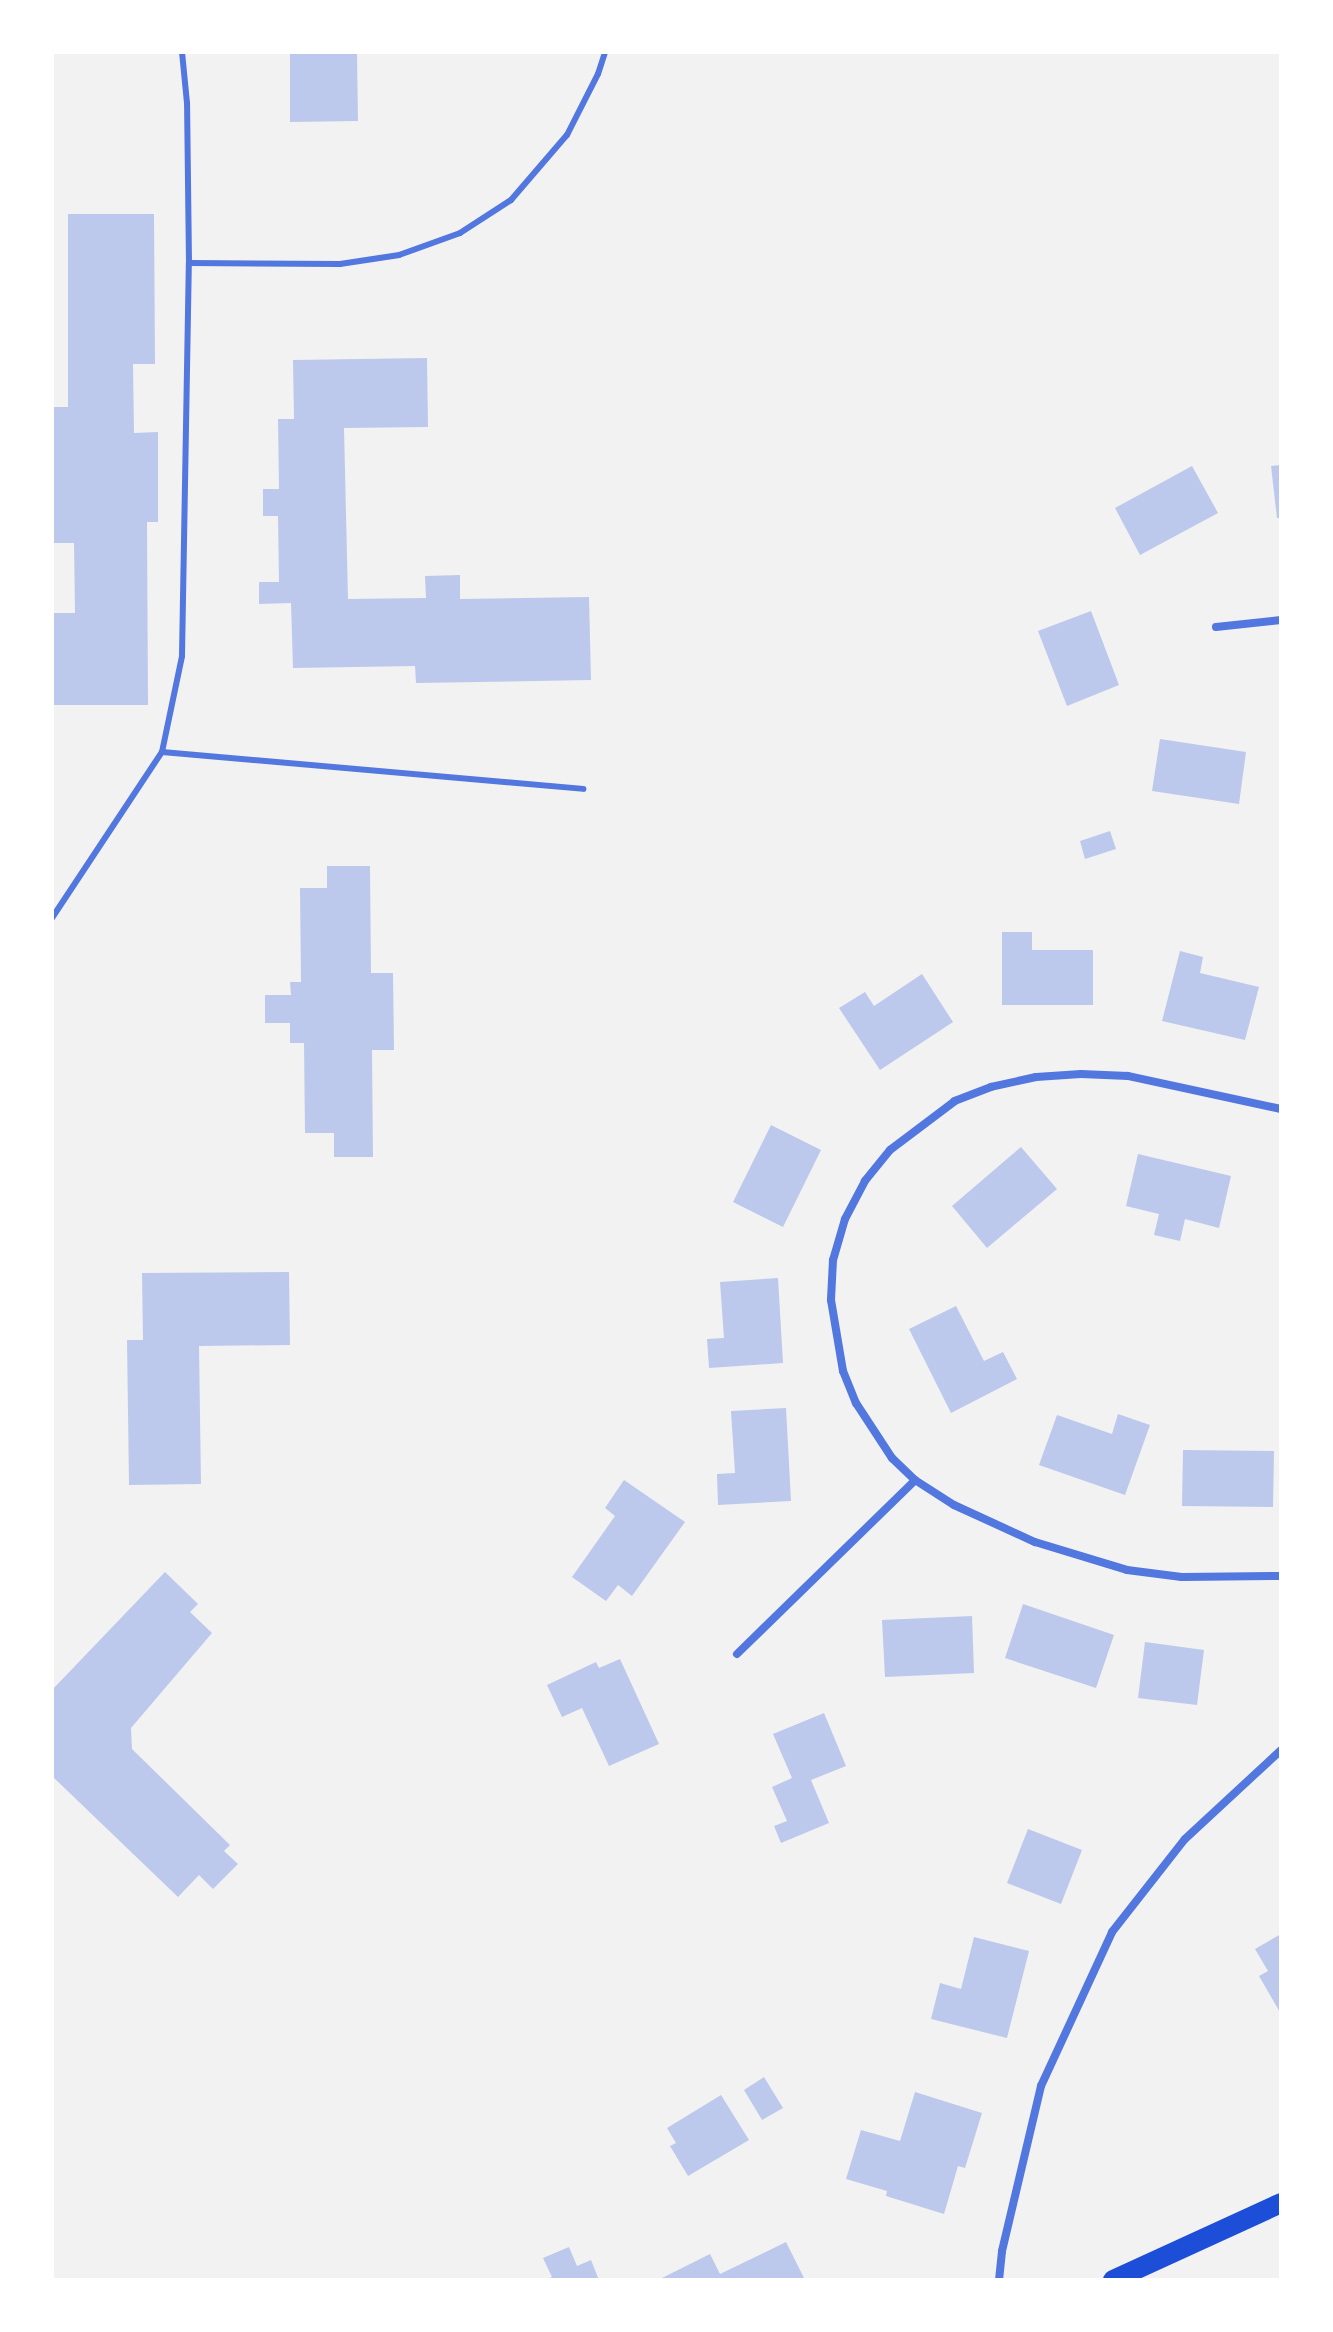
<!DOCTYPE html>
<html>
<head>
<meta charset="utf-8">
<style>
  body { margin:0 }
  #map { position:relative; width:1333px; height:2332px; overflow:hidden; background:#f2f2f2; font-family:"Asap Condensed",sans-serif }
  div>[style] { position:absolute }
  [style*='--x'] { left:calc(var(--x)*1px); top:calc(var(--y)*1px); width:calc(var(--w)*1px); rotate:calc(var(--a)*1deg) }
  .building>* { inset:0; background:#bdc9ec }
  .service>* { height:6px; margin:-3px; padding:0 3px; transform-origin:3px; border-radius:3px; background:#5277de }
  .minor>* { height:8px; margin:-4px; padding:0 4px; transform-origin:4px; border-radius:4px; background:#5277de }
  .primary>* { height:20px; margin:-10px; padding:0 10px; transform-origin:10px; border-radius:10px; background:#1d4ed8 }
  span { translate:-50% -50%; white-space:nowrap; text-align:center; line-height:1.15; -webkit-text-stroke:6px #fff; paint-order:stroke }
  .frame { position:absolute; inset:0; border:54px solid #fff; pointer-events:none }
</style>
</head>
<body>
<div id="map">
  <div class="building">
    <i style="clip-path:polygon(290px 52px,357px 52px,358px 121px,290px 122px)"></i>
    <i style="clip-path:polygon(68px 214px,154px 214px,155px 364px,133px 364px,134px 433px,158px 432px,158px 522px,147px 522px,148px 705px,52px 705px,52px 613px,75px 613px,74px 543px,52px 543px,52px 407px,68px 407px)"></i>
    <i style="clip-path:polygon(427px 358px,428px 427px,344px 428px,348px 599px,426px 598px,425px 576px,460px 575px,460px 599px,589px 597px,591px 680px,416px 683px,415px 666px,293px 668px,291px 603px,259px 604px,259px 582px,279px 582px,278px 516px,263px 516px,263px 489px,279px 489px,278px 419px,294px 419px,293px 360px)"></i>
    <i style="clip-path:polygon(1281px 465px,1281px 518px,1277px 518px,1271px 466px)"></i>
    <i style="clip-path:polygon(1192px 466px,1218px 513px,1140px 555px,1115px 508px)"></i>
    <i style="clip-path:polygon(1091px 611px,1119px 685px,1067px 706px,1038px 631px)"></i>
    <i style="clip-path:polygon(1160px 739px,1246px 752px,1239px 804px,1152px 791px)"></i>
    <i style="clip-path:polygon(1110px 831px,1116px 849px,1085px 859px,1080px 841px)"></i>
    <i style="clip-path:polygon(327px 866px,370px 866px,371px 973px,393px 973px,394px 1050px,372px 1050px,373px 1157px,334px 1157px,334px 1133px,305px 1133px,304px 1043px,290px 1043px,290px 1023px,265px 1023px,265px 995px,291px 995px,290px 982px,301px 982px,300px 888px,327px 888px)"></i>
    <i style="clip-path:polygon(1002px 932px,1032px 932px,1032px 950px,1093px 950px,1093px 1005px,1002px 1005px)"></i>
    <i style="clip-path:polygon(1180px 951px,1203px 957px,1200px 973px,1259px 987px,1245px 1040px,1162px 1021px)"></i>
    <i style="clip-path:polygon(922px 974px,953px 1022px,880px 1070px,839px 1008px,865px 992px,874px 1006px)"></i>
    <i style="clip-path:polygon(771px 1125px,821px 1150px,783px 1227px,733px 1202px)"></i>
    <i style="clip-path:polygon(1021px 1147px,1057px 1189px,987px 1248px,952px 1206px)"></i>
    <i style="clip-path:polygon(1138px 1154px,1231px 1176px,1219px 1228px,1185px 1219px,1180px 1241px,1154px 1235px,1159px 1214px,1126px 1206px)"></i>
    <i style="clip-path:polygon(289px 1272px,290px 1345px,199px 1346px,201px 1484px,129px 1485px,127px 1340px,143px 1340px,142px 1273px)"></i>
    <i style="clip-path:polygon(778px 1278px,783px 1363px,709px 1368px,707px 1339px,724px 1338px,720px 1282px)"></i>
    <i style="clip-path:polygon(956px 1306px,984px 1361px,1003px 1352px,1017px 1379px,951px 1413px,909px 1329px)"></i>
    <i style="clip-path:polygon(786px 1408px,791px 1501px,718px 1505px,717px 1474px,735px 1473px,731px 1411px)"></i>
    <i style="clip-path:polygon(1118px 1414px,1150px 1425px,1125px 1495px,1039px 1465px,1057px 1415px,1112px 1434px)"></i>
    <i style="clip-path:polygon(1183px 1450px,1274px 1451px,1273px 1507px,1182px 1506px)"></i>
    <i style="clip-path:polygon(624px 1480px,685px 1522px,632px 1596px,618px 1585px,606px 1601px,572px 1577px,615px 1516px,605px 1508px)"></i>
    <i style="clip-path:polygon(165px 1572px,198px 1604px,190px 1612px,212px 1633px,131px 1728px,132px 1749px,230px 1845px,224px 1851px,238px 1864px,213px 1889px,199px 1875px,178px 1897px,52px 1776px,52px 1690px)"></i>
    <i style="clip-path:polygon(1023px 1604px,1114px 1635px,1096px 1688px,1005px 1658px)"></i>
    <i style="clip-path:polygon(972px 1616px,974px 1673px,885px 1677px,882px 1620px)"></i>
    <i style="clip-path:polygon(1145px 1642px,1204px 1650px,1197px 1705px,1138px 1698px)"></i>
    <i style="clip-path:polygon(620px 1659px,659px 1744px,609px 1766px,582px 1708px,562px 1717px,547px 1685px,596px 1662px,599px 1668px)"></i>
    <i style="clip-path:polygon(824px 1713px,846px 1766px,811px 1780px,829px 1823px,781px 1843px,774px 1826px,787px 1821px,772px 1787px,792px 1778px,773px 1734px)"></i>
    <i style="clip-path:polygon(1028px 1829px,1082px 1850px,1061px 1904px,1007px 1883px)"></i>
    <i style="clip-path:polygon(1281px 1934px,1281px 2014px,1259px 1976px,1268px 1971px,1255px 1949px)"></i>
    <i style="clip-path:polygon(974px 1937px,1029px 1951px,1007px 2038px,931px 2019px,940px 1983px,961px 1989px)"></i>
    <i style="clip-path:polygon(764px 2077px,783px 2108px,762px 2120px,744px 2090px)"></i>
    <i style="clip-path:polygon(915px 2092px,982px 2113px,965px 2168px,958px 2166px,944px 2214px,886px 2196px,887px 2191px,846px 2179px,861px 2130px,900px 2141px)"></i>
    <i style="clip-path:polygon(721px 2095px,749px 2140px,688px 2176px,670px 2146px,676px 2143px,667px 2128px)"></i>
    <i style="clip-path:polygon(786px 2242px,805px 2280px,658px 2280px,710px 2254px,720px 2274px)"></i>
    <i style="clip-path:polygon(569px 2247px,577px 2266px,591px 2260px,599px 2280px,544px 2280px,552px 2277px,543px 2258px)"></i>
  </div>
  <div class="service">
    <i style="--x:189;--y:263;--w:151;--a:0.4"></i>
    <i style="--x:340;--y:264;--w:60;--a:-8.7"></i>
    <i style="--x:399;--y:255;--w:65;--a:-19.8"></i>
    <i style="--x:460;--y:233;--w:61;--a:-32.9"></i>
    <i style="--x:511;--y:200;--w:86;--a:-49.3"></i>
    <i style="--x:567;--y:135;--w:68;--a:-63.1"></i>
    <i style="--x:598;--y:74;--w:23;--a:-72"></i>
    <i style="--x:162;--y:752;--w:423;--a:5"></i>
    <i style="--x:52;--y:918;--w:199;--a:-56.5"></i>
    <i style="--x:162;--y:752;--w:98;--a:-78.2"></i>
    <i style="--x:182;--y:656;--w:393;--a:-89"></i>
    <i style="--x:189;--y:263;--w:160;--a:-90.7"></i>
    <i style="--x:187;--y:103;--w:51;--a:-95.6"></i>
  </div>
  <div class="minor">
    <i style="--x:1216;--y:627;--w:65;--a:-6.1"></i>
    <i style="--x:1281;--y:1109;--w:157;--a:-167.8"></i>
    <i style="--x:1128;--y:1076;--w:47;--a:-177.6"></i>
    <i style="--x:1081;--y:1074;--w:45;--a:176.2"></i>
    <i style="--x:1036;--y:1077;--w:46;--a:167.5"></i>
    <i style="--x:991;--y:1087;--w:39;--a:159"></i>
    <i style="--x:955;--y:1101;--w:81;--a:143"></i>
    <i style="--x:890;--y:1150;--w:40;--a:129"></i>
    <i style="--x:865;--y:1181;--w:43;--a:117.8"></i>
    <i style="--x:845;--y:1219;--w:43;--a:106.3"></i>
    <i style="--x:833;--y:1260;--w:40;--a:92.9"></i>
    <i style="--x:831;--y:1300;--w:72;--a:80.4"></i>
    <i style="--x:843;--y:1371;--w:35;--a:68"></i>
    <i style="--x:856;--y:1403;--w:66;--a:56.8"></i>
    <i style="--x:892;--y:1458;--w:32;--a:44"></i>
    <i style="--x:915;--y:1480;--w:46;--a:32.7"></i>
    <i style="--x:954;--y:1505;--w:89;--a:24.6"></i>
    <i style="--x:1035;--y:1542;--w:96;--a:16.9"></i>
    <i style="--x:1127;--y:1570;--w:55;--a:7.3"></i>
    <i style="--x:1182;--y:1577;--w:99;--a:-0.6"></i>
    <i style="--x:737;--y:1654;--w:249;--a:-44.3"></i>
    <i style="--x:999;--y:2280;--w:29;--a:-84"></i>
    <i style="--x:1002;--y:2251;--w:170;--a:-76.7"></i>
    <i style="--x:1041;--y:2086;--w:170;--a:-65.2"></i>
    <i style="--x:1112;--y:1932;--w:118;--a:-51.9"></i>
    <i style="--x:1185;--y:1839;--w:131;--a:-42.8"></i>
  </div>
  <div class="primary">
    <i style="--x:1113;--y:2280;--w:185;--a:-24.6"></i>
  </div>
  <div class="frame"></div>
</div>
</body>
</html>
